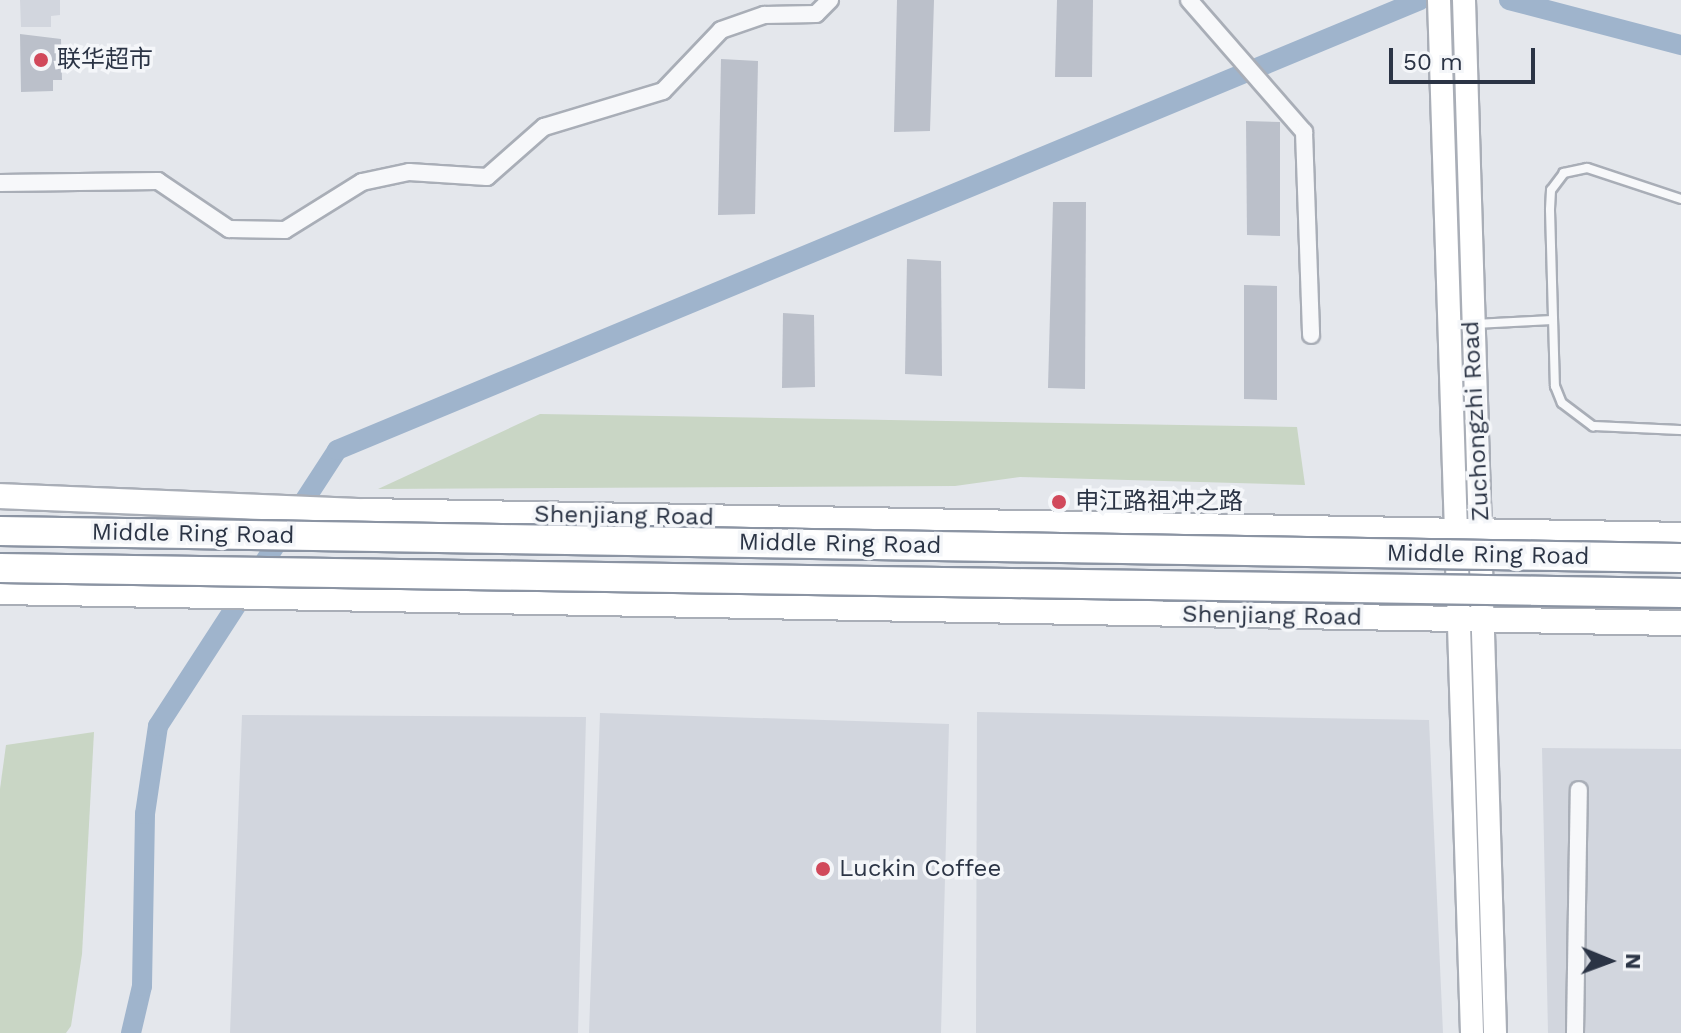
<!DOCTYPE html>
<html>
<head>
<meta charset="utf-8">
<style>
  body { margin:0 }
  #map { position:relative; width:1681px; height:1033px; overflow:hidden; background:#e4e7ec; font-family:"Work Sans","Noto Sans SC",sans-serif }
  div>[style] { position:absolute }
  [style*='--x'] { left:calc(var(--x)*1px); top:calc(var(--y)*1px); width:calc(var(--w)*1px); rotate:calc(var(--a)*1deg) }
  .built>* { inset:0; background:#d2d6de }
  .green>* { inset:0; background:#c9d6c5 }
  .canal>* { height:20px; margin:-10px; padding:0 10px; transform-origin:10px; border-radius:10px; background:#9fb4cc }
  .building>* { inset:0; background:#bbc0ca }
  .roads { filter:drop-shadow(2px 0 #a9aeb7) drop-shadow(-2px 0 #a9aeb7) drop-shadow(0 2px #a9aeb7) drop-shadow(0 -2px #a9aeb7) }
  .lane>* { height:8px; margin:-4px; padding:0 4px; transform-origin:4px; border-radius:4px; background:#f7f8fa }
  .street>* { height:16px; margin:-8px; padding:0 8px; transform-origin:8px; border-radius:8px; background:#f7f8fa }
  .secondary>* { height:22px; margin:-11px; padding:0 11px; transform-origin:11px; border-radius:11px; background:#fff }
  .primary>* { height:24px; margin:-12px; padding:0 12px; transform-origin:12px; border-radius:12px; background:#fff }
  .bridges { filter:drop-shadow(2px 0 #8b94a3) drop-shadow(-2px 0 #8b94a3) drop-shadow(0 2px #8b94a3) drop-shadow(0 -2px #8b94a3) }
  .highway-bridge>* { height:28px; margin:-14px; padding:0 14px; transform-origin:14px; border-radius:14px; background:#fff }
  .dots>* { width:22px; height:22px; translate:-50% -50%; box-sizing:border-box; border:4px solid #f4f6f9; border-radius:50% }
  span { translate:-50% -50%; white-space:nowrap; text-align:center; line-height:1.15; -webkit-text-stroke:7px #f4f6f9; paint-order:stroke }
  .poi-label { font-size:24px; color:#2b3445 }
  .left { translate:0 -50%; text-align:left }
  .street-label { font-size:24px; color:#2b3445 }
  .north { position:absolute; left:1569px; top:921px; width:80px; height:80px; -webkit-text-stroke:6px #f4f6f9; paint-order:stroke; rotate:91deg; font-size:22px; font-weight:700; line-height:32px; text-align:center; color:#2b3445 }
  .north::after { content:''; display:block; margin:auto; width:28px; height:36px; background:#2b3445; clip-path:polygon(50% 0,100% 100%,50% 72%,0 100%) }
  .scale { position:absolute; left:1389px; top:48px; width:146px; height:36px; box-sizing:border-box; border:4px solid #2b3445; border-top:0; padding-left:10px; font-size:24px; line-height:28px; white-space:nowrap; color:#2b3445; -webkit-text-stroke:6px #f4f6f9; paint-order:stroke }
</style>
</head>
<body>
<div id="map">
  <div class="built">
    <i style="clip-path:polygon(20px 0,60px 0,60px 15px,51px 16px,51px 27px,21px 27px)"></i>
    <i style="clip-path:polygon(977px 712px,1429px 720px,1443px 1033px,976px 1033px)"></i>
    <i style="clip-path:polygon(600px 713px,949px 724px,941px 1033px,589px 1033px)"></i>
    <i style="clip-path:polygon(242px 715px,586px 717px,578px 1033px,230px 1033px)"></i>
    <i style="clip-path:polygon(1542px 748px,1681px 749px,1681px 1033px,1548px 1033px)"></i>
  </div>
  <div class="green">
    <i style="clip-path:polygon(540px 414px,1297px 427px,1305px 485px,1020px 477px,955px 486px,378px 489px)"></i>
    <i style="clip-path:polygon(94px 732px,82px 954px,71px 1026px,66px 1033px,0 1033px,0 789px,6px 745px)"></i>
  </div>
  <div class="canal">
    <i style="--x:1509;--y:0;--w:178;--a:14.7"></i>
    <i style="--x:131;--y:1033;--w:48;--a:-76.8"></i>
    <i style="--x:142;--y:986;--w:172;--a:-89"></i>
    <i style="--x:145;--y:814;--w:89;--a:-81.6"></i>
    <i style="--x:158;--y:726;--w:329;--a:-57"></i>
    <i style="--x:337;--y:450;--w:1173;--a:-22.56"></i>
  </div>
  <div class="building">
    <i style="clip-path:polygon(897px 0,934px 0,930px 131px,894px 132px)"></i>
    <i style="clip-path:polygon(1057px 0,1093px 0,1092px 77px,1055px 77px)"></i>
    <i style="clip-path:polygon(20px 34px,61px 39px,62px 80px,53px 80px,53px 91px,21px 92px)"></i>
    <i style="clip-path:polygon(721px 59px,758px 61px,755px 214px,718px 215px)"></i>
    <i style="clip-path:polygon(1246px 121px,1280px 122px,1280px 236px,1247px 235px)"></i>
    <i style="clip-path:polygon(1053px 202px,1086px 202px,1085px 389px,1048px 388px)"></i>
    <i style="clip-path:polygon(907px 259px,941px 261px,942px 376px,905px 374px)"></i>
    <i style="clip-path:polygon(1244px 285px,1277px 286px,1277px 400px,1244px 399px)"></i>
    <i style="clip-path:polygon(783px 313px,814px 315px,815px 387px,782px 388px)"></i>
  </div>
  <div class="roads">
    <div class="lane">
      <i style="--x:1681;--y:199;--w:99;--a:-161.7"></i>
      <i style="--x:1587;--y:168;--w:24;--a:168"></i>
      <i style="--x:1564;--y:173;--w:21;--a:127"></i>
      <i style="--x:1551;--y:190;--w:20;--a:93"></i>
      <i style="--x:1550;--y:210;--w:176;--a:88.4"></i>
      <i style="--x:1555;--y:386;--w:18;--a:68"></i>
      <i style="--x:1562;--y:403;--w:39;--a:37"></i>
      <i style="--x:1593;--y:426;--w:88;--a:2.6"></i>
      <i style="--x:1474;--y:324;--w:79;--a:-2.9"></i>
    </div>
    <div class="street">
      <i style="--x:1189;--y:0;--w:175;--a:48.9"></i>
      <i style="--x:1304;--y:132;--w:203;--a:88"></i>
      <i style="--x:0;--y:183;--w:158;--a:-0.7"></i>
      <i style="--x:158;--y:181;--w:86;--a:34.1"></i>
      <i style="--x:229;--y:229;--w:56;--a:1"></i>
      <i style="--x:285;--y:230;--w:91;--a:-31.9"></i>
      <i style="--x:362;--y:182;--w:48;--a:-12"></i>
      <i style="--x:409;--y:172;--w:78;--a:3.7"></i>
      <i style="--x:487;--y:177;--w:76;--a:-41.3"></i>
      <i style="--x:544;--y:127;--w:124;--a:-16.8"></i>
      <i style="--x:663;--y:91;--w:84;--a:-46.4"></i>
      <i style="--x:721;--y:30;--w:46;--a:-19.2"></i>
      <i style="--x:764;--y:15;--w:52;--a:-1.1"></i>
      <i style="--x:816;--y:14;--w:20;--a:-45"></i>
      <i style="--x:1575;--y:1033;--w:243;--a:-89.1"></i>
    </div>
    <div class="secondary">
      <i style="--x:1439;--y:0;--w:1034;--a:88.17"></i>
      <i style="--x:1464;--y:0;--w:1033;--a:88.28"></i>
    </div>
    <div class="primary">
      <i style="--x:0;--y:496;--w:364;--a:2.4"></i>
      <i style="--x:364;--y:511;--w:1317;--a:1.04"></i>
      <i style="--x:0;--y:592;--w:1681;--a:1.06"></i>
    </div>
  </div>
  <div class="bridges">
    <div class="highway-bridge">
      <i style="--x:0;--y:531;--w:1681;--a:0.92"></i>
      <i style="--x:0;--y:568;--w:1681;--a:0.85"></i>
    </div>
  </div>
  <div class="dots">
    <i style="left:41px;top:60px;background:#d1495b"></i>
    <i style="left:1059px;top:502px;background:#d1495b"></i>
    <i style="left:823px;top:869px;background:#d1495b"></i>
  </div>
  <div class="poi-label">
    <span class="left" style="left:57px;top:60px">联华超市</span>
    <span class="left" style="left:1075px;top:502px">申江路祖冲之路</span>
    <span class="left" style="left:839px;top:869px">Luckin Coffee</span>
  </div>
  <div class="street-label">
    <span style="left:1476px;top:421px;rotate:-93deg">Zuchongzhi Road</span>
    <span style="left:624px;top:516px;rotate:1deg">Shenjiang Road</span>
    <span style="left:193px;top:534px;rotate:1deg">Middle Ring Road</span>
    <span style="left:840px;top:544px;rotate:1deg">Middle Ring Road</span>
    <span style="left:1488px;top:555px;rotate:1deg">Middle Ring Road</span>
    <span style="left:1272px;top:616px;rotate:1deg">Shenjiang Road</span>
  </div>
  <div class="north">N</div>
  <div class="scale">50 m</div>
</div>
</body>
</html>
